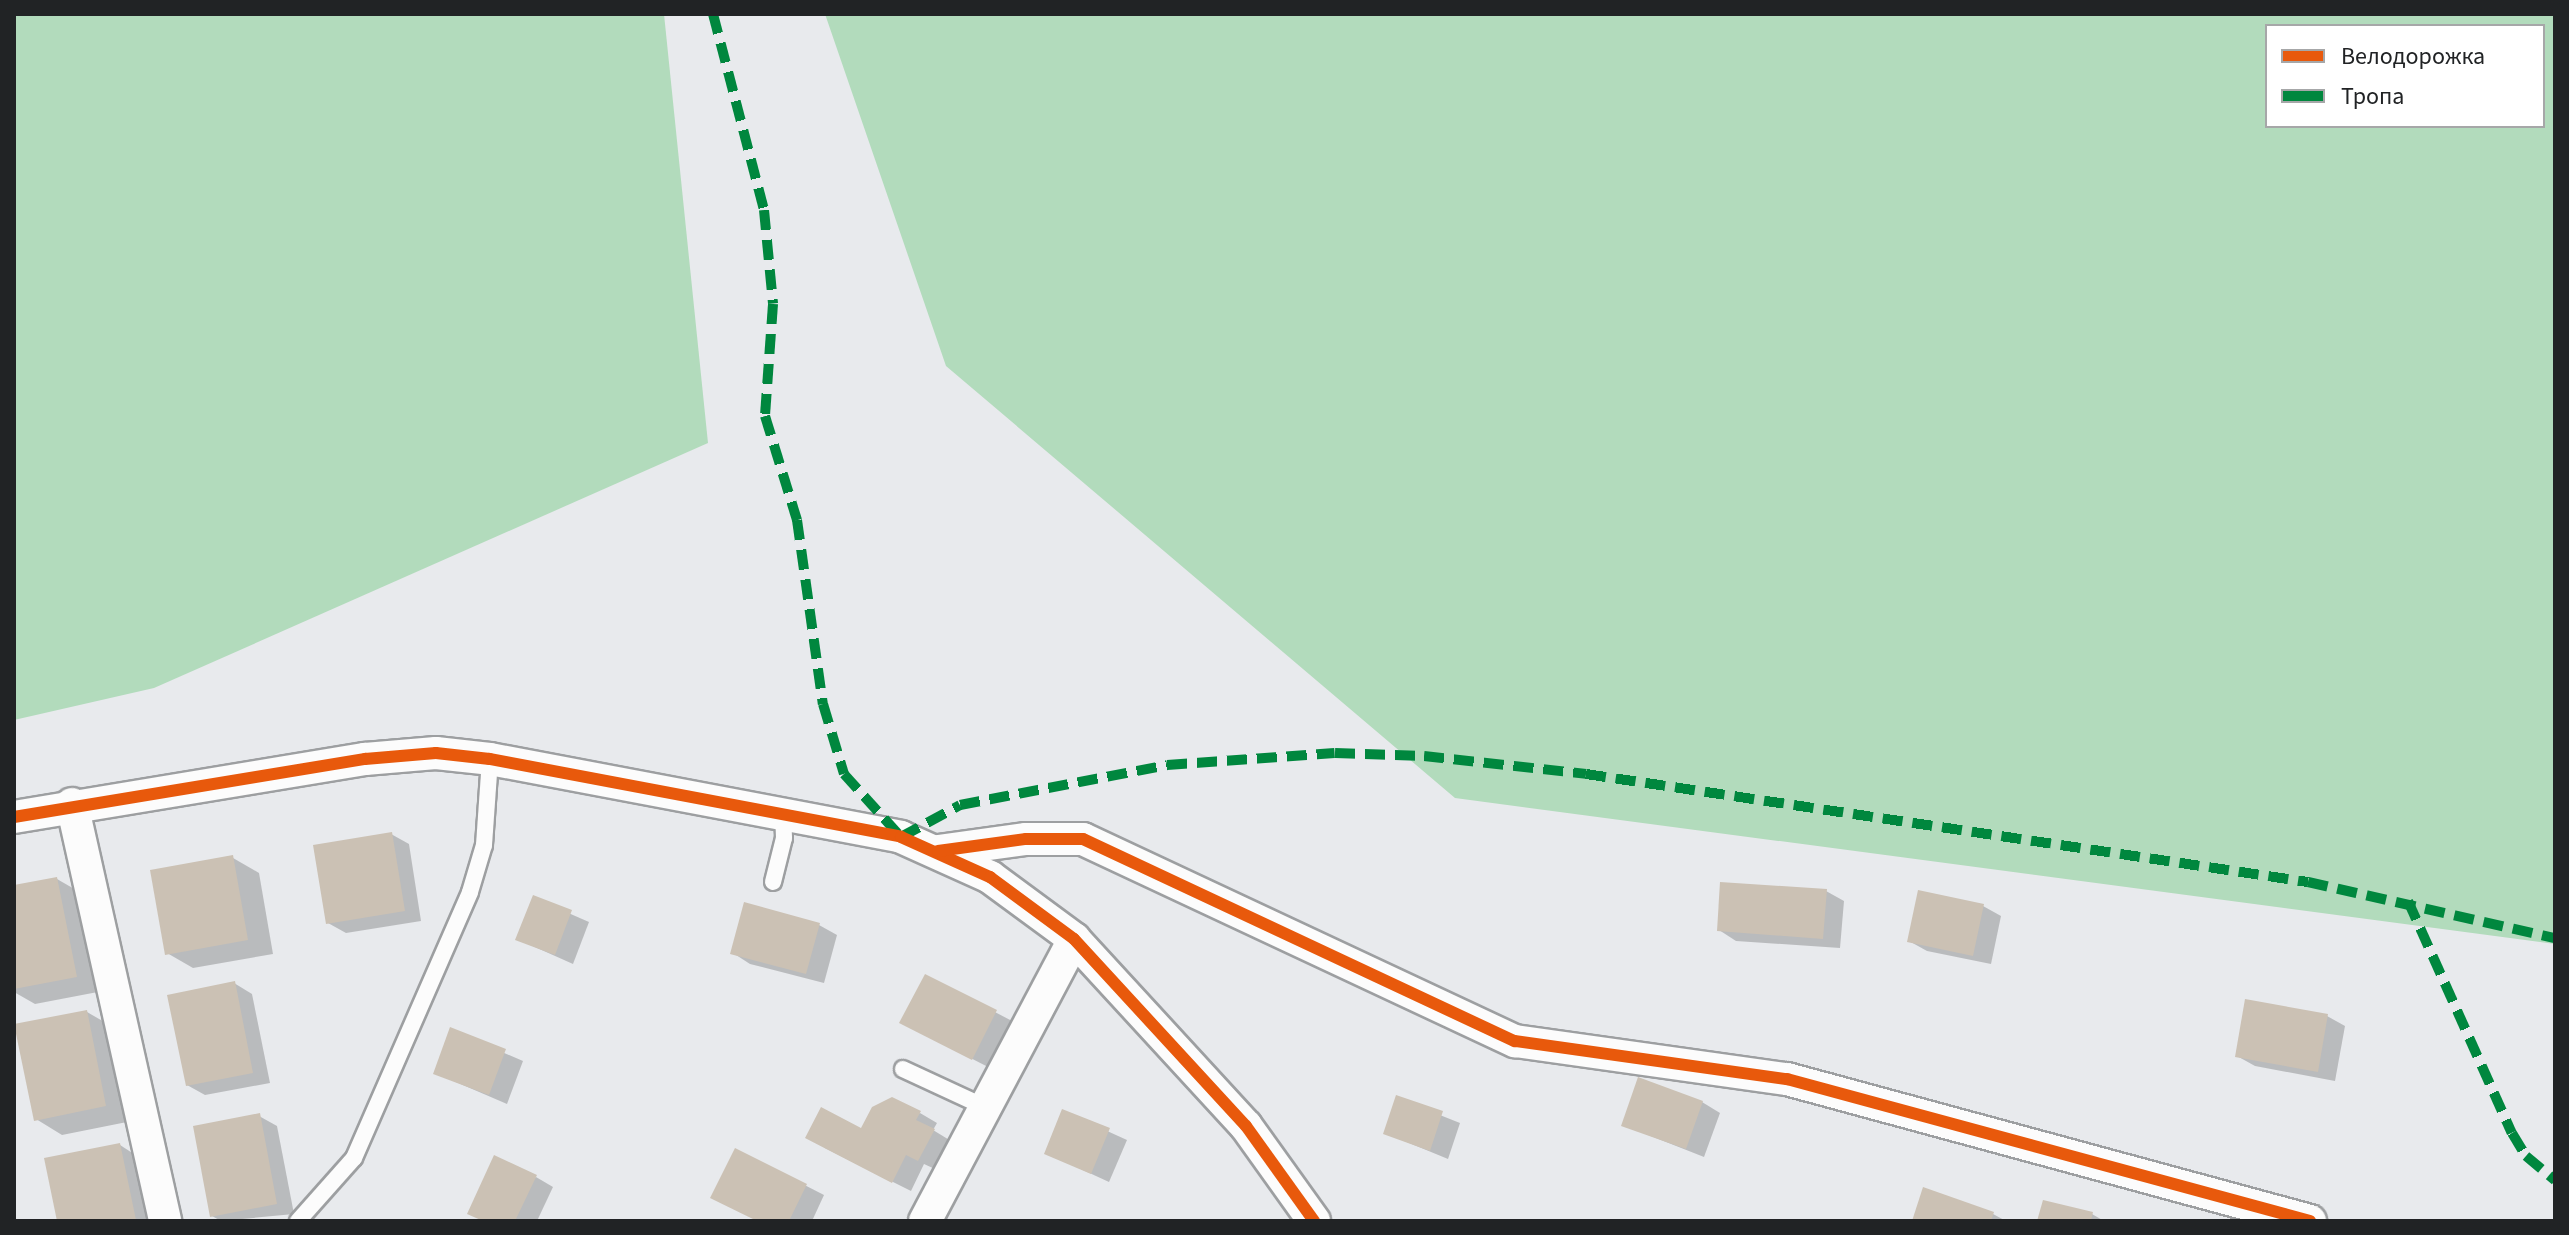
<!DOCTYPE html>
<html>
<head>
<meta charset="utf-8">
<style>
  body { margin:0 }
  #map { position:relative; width:2569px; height:1235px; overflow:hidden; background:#e8eaed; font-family:"Source Sans 3",sans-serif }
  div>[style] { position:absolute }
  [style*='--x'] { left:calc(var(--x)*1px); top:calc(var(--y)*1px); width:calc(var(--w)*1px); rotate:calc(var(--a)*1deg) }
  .forest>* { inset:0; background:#b2dbbc }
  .shadow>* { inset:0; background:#0003 }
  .building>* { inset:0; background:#cbc1b4 }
  .roads { filter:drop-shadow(2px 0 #9d9fa1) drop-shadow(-2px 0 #9d9fa1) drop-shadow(0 2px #9d9fa1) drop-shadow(0 -2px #9d9fa1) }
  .lane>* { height:16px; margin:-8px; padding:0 8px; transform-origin:8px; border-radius:8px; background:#fcfcfc }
  .street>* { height:32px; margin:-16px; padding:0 16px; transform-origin:16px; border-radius:16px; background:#fcfcfc }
  .quiet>* { height:10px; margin-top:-5px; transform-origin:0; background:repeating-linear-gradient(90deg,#00873e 0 20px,transparent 0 30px) }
  .cycleway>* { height:12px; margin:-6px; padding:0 6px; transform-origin:6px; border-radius:6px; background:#e8590c }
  span { translate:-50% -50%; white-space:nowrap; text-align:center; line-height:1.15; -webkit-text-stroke:6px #fff; paint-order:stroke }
  .frame { position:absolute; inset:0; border:16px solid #212325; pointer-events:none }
  .legend { position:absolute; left:2265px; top:24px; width:280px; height:104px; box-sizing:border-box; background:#fff; border:2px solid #a6a7a8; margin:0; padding:10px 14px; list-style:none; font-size:24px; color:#212325 }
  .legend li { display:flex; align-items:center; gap:16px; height:40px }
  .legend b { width:40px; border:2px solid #a6a7a8 }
</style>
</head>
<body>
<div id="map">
  <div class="forest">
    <i style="clip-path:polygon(14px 14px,664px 14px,708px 443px,154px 688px,14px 720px)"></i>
    <i style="clip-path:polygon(evenodd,825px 14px,2555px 14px,2555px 944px,1455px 798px,946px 366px,825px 14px,2267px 26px,2543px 26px,2543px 126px,2267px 126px,2267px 26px)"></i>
  </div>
  <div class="shadow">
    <i style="clip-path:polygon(391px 834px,409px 844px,421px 921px,346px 933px,328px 923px)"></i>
    <i style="clip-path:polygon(233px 858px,259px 873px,273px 954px,193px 968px,167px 953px)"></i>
    <i style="clip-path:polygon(57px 879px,83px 894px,103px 991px,35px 1004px,14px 992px,14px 887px)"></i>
    <i style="clip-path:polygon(1826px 891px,1844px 901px,1840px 948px,1736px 941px,1719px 930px)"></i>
    <i style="clip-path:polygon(534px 898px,589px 922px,573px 964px,517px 939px)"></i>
    <i style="clip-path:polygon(1983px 906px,2001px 916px,1991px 964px,1927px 951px,1909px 941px)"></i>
    <i style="clip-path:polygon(819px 925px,837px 935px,824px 983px,750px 964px,733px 953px)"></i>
    <i style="clip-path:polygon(926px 976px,1014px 1022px,990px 1068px,920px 1032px)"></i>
    <i style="clip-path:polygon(234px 983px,252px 994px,270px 1083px,205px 1095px,187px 1085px)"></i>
    <i style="clip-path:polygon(87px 1012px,113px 1027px,132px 1121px,62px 1135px,36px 1119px)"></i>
    <i style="clip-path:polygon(2327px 1016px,2345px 1026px,2335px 1081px,2255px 1066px,2237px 1056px)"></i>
    <i style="clip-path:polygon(451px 1030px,523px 1061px,507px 1104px,435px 1073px)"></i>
    <i style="clip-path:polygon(1397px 1098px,1460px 1123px,1448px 1159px,1385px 1133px)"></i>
    <i style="clip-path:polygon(1702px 1102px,1720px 1113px,1704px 1157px,1623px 1125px)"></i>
    <i style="clip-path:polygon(1063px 1111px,1127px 1140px,1109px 1182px,1046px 1153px)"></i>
    <i style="clip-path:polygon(920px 1113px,937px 1123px,933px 1130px,951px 1141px,937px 1170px,924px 1164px,911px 1191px,825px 1148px)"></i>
    <i style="clip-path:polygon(259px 1116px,277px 1126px,294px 1214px,221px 1221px,212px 1216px)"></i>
    <i style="clip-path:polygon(120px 1145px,137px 1156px,151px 1221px,59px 1221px,46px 1160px)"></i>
    <i style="clip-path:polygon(736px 1150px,824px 1195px,812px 1221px,758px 1221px)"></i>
    <i style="clip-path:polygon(536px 1177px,553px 1187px,537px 1221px,484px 1221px)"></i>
    <i style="clip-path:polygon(1993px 1214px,2006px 1221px,1914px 1221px)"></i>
    <i style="clip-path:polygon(2092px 1214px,2104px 1221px,2040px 1221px)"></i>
  </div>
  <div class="building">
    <i style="clip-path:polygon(392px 832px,405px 911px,326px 924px,313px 845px)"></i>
    <i style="clip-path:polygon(233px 855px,248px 940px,165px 955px,150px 870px)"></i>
    <i style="clip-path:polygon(57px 877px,77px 977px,14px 989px,14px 885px)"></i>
    <i style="clip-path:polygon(1720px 882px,1827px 889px,1823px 939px,1717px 931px)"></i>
    <i style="clip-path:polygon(1918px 890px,1984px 904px,1973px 956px,1907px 942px)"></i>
    <i style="clip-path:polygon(533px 895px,572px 910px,555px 955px,515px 940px)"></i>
    <i style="clip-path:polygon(744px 902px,820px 923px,806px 974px,730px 954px)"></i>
    <i style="clip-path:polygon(925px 974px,997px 1010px,972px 1060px,899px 1023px)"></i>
    <i style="clip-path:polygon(235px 981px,253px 1073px,186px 1086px,167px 995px)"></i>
    <i style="clip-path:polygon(2245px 999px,2328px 1014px,2318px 1072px,2235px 1057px)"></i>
    <i style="clip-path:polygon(87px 1010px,106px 1106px,34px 1121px,14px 1024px)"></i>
    <i style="clip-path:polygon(450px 1027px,506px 1049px,489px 1095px,433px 1074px)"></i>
    <i style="clip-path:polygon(1638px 1077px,1703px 1101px,1686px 1149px,1621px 1126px)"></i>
    <i style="clip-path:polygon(1396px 1095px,1443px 1111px,1430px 1151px,1383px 1134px)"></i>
    <i style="clip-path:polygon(892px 1097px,921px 1111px,916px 1120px,935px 1129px,918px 1161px,906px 1155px,892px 1183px,805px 1138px,821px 1107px,861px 1128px,872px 1107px)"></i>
    <i style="clip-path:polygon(1062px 1109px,1110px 1128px,1091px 1174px,1044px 1154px)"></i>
    <i style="clip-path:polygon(260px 1113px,277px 1204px,210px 1217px,193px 1126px)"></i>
    <i style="clip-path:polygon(120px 1143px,136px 1220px,57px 1221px,44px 1158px)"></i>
    <i style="clip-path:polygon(735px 1148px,807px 1184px,789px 1221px,757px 1221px,710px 1198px)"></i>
    <i style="clip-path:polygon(494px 1155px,537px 1175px,515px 1221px,483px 1221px,467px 1214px)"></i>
    <i style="clip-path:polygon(1923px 1187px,1994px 1212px,1991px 1221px,1912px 1221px)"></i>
    <i style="clip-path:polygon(2043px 1200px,2093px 1212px,2091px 1221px,2037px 1221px)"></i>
  </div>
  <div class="roads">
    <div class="lane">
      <i style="--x:773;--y:882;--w:45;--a:-76"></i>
      <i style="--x:784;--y:838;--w:26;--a:-92"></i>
      <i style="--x:903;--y:1069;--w:90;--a:24.9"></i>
      <i style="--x:298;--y:1221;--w:84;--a:-48.4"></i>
      <i style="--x:354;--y:1158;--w:290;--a:-66.4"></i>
      <i style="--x:470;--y:892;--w:49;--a:-73.4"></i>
      <i style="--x:484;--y:845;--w:86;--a:-86"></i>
    </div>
    <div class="street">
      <i style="--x:72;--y:804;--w:427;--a:77.4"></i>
      <i style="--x:14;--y:817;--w:356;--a:-9.4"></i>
      <i style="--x:365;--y:759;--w:71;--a:-4.8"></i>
      <i style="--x:436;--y:753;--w:54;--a:6.3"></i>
      <i style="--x:490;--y:759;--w:418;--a:10.7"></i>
      <i style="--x:901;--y:837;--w:98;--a:24.2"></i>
      <i style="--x:990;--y:877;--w:104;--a:36.4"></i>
      <i style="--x:1074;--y:939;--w:254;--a:47.4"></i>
      <i style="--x:1246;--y:1126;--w:117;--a:54.4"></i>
      <i style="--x:938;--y:851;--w:89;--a:-7.8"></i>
      <i style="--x:1026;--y:839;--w:57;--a:0"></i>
      <i style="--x:1083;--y:839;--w:477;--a:25.1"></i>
      <i style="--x:1515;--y:1041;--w:275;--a:8"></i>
      <i style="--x:1787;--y:1079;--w:542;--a:15.19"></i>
      <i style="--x:925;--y:1221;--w:319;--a:-62.1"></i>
    </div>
  </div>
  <div class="quiet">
    <i style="--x:713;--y:14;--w:203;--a:75.4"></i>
    <i style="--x:764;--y:210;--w:94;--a:84.5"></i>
    <i style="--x:773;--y:304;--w:112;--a:94.1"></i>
    <i style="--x:765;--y:416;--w:109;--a:72.9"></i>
    <i style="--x:797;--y:520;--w:186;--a:82"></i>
    <i style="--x:823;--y:704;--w:73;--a:73.3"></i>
    <i style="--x:844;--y:774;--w:85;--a:47.9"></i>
    <i style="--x:901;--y:837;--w:67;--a:-28.5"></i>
    <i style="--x:960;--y:805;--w:211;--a:-10.9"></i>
    <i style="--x:1167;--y:765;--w:168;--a:-4.1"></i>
    <i style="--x:1335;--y:753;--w:89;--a:1.9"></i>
    <i style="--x:1424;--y:756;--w:163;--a:6.3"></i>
    <i style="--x:1586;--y:774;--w:730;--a:8.51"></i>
    <i style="--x:2308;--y:882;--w:253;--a:12.8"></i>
    <i style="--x:2408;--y:901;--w:254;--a:65.9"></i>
    <i style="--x:2512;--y:1133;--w:27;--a:59"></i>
    <i style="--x:2526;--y:1156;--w:38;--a:40"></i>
  </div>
  <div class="cycleway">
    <i style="--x:14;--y:817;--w:356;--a:-9.4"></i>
    <i style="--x:365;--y:759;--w:71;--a:-4.8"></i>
    <i style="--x:436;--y:753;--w:54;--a:6.3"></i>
    <i style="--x:490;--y:759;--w:418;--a:10.7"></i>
    <i style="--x:901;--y:837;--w:98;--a:24.2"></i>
    <i style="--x:990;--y:877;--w:104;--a:36.4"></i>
    <i style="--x:1074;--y:939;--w:254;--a:47.4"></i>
    <i style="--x:1246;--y:1126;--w:117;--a:54.4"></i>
    <i style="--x:938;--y:851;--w:89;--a:-7.8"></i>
    <i style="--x:1026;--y:839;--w:57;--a:0"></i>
    <i style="--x:1083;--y:839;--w:477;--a:25.1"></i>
    <i style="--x:1515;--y:1041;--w:275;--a:8"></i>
    <i style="--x:1787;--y:1079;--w:542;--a:15.19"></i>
  </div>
  <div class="frame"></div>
  <ul class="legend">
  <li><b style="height:10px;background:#e8590c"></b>Велодорожка</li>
  <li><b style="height:10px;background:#00873e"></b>Тропа</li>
  </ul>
</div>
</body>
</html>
